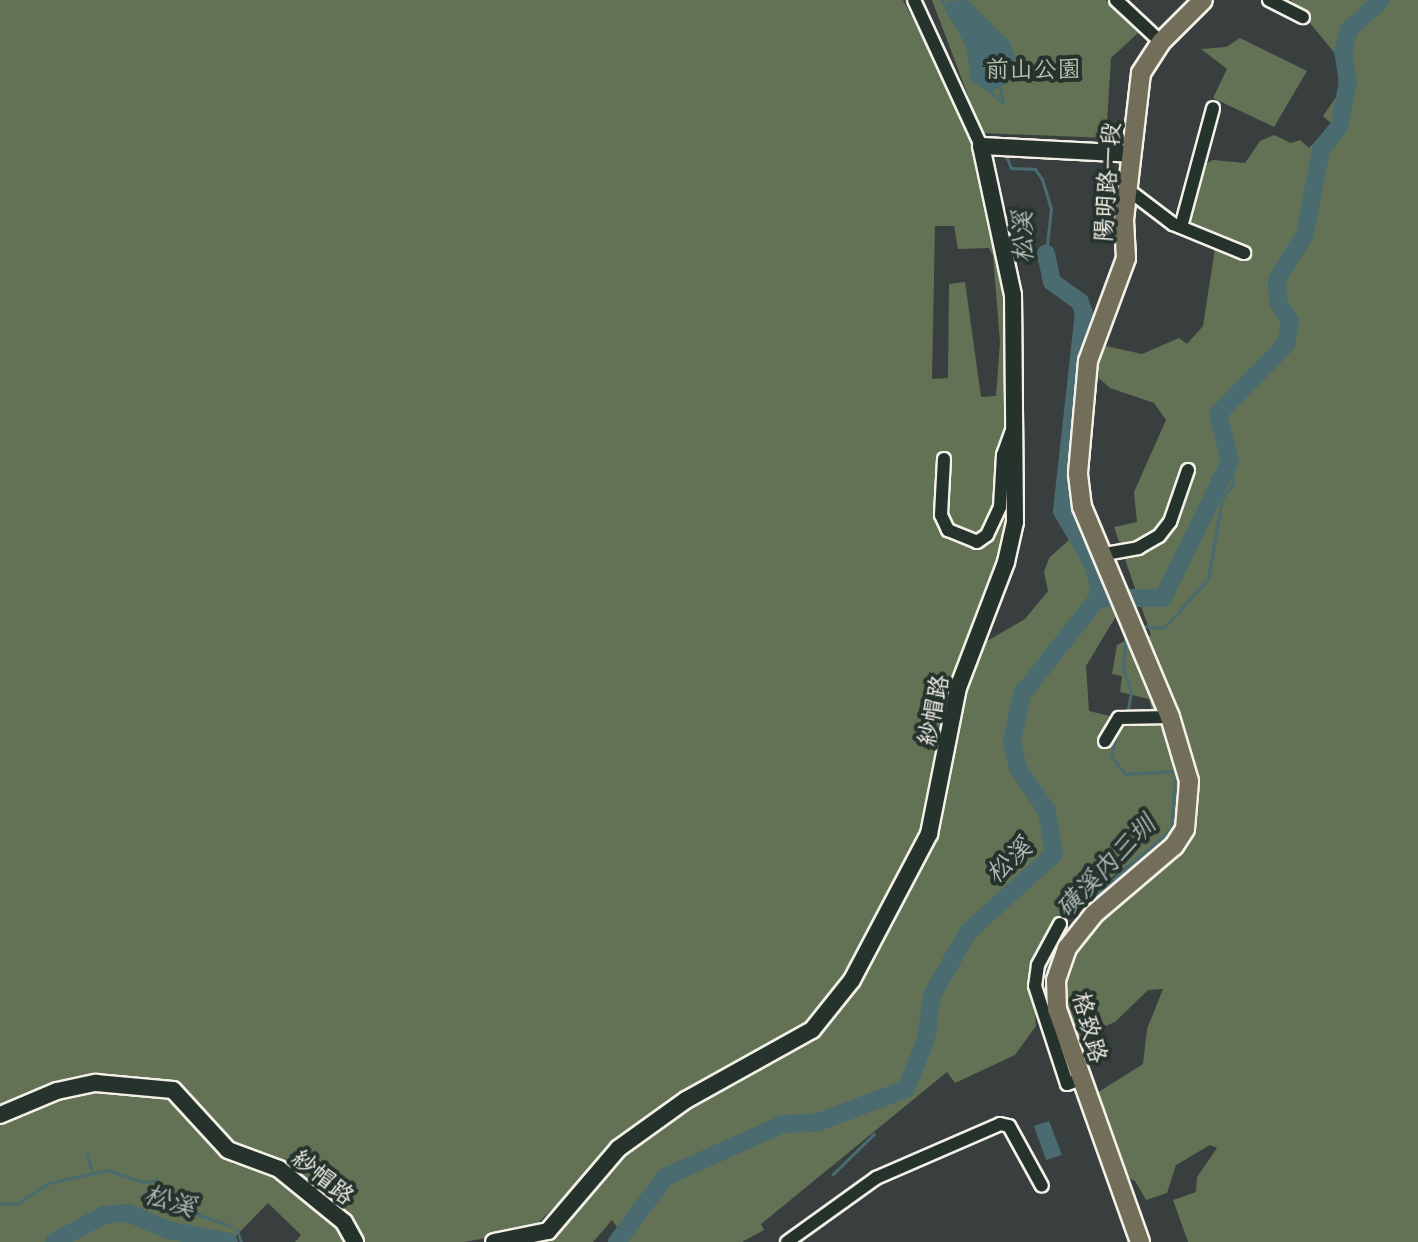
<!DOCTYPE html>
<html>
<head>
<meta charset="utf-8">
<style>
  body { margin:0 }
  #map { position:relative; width:1418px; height:1242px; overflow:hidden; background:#383f3e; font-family:Mali,"LXGW WenKai TC",sans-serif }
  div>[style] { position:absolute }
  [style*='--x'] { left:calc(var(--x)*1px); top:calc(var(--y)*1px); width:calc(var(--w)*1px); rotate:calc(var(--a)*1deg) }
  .green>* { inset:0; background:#637254 }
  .water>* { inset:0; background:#4a6c71 }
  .stream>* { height:3px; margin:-1.5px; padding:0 1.5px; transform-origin:1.5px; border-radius:1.5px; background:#4a6c71 }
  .river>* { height:18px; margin:-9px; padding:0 9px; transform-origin:9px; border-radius:9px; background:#4a6c71 }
  .roads { filter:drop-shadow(2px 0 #f4f1e8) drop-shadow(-2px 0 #f4f1e8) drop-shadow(0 2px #f4f1e8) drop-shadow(0 -2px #f4f1e8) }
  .street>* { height:12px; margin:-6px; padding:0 6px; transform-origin:6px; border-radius:6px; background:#26332d }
  .secondary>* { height:16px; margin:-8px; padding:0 8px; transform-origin:8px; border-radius:8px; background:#26332d }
  .primary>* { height:18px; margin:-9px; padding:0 9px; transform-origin:9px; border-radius:9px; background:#726e59 }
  span { translate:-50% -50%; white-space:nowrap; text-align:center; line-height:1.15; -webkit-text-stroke:8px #26332d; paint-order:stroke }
  .park-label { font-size:24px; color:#babead }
  .street-label { font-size:24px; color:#f4f1e8 }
  .water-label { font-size:26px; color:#b0bcb8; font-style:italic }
</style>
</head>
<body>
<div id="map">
  <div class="green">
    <i style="clip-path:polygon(evenodd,0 0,903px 0,970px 130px,1011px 296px,1013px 522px,923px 828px,874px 933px,822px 1012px,788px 1040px,635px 1127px,531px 1230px,464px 1242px,362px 1242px,282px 1164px,256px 1152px,239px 1152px,175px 1083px,92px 1073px,0 1111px,0 0,935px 226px,954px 226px,958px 249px,989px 248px,993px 256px,1000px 342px,996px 396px,981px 397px,965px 282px,949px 284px,948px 378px,932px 379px,935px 226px)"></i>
    <i style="clip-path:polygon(932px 0,1106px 0,1138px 33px,1111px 58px,1106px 138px,982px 133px)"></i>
    <i style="clip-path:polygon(1291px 0,1418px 0,1418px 1242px,1188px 1242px,1173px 1200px,1196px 1192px,1197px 1177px,1217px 1148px,1210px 1145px,1176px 1165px,1167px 1193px,1146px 1200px,1135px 1181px,1121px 1174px,1092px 1096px,1143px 1064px,1147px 1029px,1163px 989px,1148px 990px,1115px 1022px,1071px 1040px,1058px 997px,1079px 939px,1166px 863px,1195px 775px,1169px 693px,1144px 639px,1151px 635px,1114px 527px,1137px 522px,1134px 492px,1166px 420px,1154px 403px,1110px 388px,1092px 372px,1106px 346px,1142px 354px,1179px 338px,1187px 344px,1203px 326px,1215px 248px,1189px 222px,1202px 166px,1213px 160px,1245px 163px,1260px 141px,1274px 135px,1291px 143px,1300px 140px,1309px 148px,1332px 124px,1323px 116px,1339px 93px,1337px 56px)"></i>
    <i style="clip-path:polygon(1240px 38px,1307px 71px,1274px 127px,1213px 98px,1227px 69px,1201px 49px,1226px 47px)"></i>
    <i style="clip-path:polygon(1073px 492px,1077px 518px,1118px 613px,1086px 666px,1089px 711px,1114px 717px,1153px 714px,1149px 699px,1120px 692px,1122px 676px,1112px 674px,1117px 645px,1127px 640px,1139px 652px,1182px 765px,1182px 825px,1076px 904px,1051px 933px,1031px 970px,1036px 1026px,1015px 1055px,955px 1083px,947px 1072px,761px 1224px,764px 1230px,742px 1242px,612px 1242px,617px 1227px,612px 1220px,593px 1242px,539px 1242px,570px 1221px,620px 1160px,651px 1134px,830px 1017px,851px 995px,917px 878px,942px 810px,966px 683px,987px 641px,1025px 619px,1048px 591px,1044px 572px,1049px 558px,1070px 539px,1062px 522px)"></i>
    <i style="clip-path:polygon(110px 1087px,167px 1095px,200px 1123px,233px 1164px,272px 1171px,353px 1242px,295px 1242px,301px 1235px,268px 1203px,230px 1242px,0 1242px,0 1120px,31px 1104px)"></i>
  </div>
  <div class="water">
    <i style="clip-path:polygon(968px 0,1009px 41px,1019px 65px,1013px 79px,991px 92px,971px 81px,969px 51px,945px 1px)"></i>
    <i style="clip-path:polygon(1049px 1121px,1062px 1155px,1046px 1160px,1034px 1126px)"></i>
  </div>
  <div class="stream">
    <i style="--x:941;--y:0;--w:52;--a:60"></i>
    <i style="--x:967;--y:45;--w:33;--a:83"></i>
    <i style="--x:981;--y:85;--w:28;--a:38"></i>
    <i style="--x:1000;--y:86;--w:16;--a:79"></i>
    <i style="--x:1006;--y:156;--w:13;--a:67"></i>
    <i style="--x:1011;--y:168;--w:24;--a:2"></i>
    <i style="--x:1035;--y:169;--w:12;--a:55"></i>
    <i style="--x:1042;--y:179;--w:30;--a:73"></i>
    <i style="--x:1051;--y:208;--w:46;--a:96.2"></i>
    <i style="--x:1138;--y:626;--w:26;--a:4"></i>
    <i style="--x:1164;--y:628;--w:66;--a:-48.1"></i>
    <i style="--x:1208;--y:579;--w:81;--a:-80.1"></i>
    <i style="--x:1222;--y:499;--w:19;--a:-55"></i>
    <i style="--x:1233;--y:483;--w:22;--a:-98"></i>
    <i style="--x:1126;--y:633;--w:37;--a:95"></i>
    <i style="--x:1123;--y:670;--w:23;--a:70"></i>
    <i style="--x:1131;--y:692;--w:23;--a:100"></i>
    <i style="--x:1042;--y:976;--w:39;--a:-64"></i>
    <i style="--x:1059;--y:941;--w:65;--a:-50.6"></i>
    <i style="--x:1100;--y:891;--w:94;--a:-41.1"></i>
    <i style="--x:1171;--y:829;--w:58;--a:-86.1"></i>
    <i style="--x:1175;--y:771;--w:50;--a:176.6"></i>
    <i style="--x:1125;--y:774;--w:23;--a:-128"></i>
    <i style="--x:1111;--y:756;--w:25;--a:-76"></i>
    <i style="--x:87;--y:1152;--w:18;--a:77"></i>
    <i style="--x:833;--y:1174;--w:57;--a:-44.3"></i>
    <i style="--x:0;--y:1204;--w:18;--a:-3"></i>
    <i style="--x:18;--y:1203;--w:37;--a:-33"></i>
    <i style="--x:49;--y:1183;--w:59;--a:-12.6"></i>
    <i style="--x:107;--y:1170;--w:39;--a:18"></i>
    <i style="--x:144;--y:1182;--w:12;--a:-9"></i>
    <i style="--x:156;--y:1180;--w:45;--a:43.2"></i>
    <i style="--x:189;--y:1211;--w:45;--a:19.7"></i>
    <i style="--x:237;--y:1230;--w:13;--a:72"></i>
  </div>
  <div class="river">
    <i style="--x:1106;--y:598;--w:57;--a:0"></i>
    <i style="--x:1163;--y:598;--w:153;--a:-63.9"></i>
    <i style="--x:1230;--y:461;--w:49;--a:-104.3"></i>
    <i style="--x:1218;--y:414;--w:98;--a:-45.8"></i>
    <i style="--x:1286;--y:344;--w:23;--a:-80"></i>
    <i style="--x:1290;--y:321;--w:22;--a:-122"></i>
    <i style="--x:1278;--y:302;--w:22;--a:-93"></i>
    <i style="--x:1277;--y:280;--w:54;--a:-58.7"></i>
    <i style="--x:1305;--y:234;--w:86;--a:-79.3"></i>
    <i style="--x:1321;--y:149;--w:28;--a:-51"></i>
    <i style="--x:1339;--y:127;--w:46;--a:-78.7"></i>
    <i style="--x:1348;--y:82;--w:31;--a:-99"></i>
    <i style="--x:1343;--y:51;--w:22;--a:-74"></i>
    <i style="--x:1349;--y:30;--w:44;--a:-43.2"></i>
    <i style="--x:54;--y:1242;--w:57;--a:-28.4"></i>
    <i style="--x:104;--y:1215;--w:24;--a:-5"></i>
    <i style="--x:128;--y:1213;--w:43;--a:23"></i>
    <i style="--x:168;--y:1230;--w:62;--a:11.1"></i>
    <i style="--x:617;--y:1242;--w:81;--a:-53.6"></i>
    <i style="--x:665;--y:1177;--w:129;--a:-24.2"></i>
    <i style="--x:783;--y:1124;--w:33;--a:-2"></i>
    <i style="--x:816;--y:1123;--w:96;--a:-20.7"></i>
    <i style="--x:906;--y:1089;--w:54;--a:-68.2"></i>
    <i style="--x:926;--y:1039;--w:44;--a:-82.2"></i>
    <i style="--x:932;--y:995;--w:73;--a:-60.3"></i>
    <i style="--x:968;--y:932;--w:116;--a:-42.2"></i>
    <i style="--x:1054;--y:854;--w:44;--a:-99.2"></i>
    <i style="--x:1047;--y:811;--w:52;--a:-124"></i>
    <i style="--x:1018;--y:768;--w:28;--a:-103"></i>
    <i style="--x:1012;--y:741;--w:48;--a:-78"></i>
    <i style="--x:1022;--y:694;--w:122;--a:-51.6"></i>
    <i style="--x:1098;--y:598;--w:14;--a:-90"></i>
    <i style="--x:1098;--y:584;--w:21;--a:-104"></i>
    <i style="--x:1093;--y:564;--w:61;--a:-120.3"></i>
    <i style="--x:1062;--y:511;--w:199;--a:-83.7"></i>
    <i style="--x:1084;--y:313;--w:12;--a:-110"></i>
    <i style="--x:1080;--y:302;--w:34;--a:-144"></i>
    <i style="--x:1052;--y:282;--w:29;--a:-102"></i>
  </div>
  <div class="roads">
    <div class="street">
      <i style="--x:914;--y:0;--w:161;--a:65.3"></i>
      <i style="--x:1116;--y:0;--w:62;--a:43"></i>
      <i style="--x:1269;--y:0;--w:38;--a:27"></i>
      <i style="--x:1127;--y:189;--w:58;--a:37.3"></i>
      <i style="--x:1173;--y:224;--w:77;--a:22.2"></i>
      <i style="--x:1181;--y:227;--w:123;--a:-74.9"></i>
      <i style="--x:944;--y:459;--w:56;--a:93.1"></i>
      <i style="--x:941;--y:515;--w:17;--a:65"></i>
      <i style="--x:948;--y:530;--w:31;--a:22"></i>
      <i style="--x:977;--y:542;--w:12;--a:-35"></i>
      <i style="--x:987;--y:535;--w:31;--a:-65"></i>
      <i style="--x:1000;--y:507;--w:52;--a:-86.7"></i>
      <i style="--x:1003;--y:455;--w:27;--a:-70"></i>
      <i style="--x:1105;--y:554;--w:34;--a:-10"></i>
      <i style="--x:1138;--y:548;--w:24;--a:-30"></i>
      <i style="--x:1159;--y:536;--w:18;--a:-52"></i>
      <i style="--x:1170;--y:522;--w:55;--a:-70.9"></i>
      <i style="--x:1105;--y:741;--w:27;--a:-59"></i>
      <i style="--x:1119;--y:718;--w:51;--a:-1.1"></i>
      <i style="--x:1060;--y:924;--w:47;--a:118.2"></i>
      <i style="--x:1038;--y:965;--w:21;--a:98"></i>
      <i style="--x:1035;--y:986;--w:103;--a:71.9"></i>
      <i style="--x:1067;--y:1084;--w:15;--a:-20"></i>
      <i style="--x:787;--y:1242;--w:110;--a:-35.7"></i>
      <i style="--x:876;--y:1178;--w:135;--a:-23.5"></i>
      <i style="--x:1000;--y:1124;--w:9;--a:13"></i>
      <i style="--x:1009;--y:1126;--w:68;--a:61.2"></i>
    </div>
    <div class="secondary">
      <i style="--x:0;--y:1115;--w:62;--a:-22.8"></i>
      <i style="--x:57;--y:1091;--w:40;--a:-12"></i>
      <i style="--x:96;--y:1083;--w:77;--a:5.2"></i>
      <i style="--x:173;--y:1090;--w:81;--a:47.5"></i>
      <i style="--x:228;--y:1150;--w:54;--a:20.4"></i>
      <i style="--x:279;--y:1169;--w:84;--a:39.2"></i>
      <i style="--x:344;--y:1222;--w:23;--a:61"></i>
      <i style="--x:494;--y:1242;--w:55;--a:-11.5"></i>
      <i style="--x:548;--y:1231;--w:109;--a:-49.5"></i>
      <i style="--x:619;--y:1148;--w:82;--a:-35.6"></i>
      <i style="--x:686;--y:1100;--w:144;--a:-29.1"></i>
      <i style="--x:812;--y:1030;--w:64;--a:-51.3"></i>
      <i style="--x:852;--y:980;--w:165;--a:-62.2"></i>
      <i style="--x:929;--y:834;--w:149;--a:-78.8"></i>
      <i style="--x:958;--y:688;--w:135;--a:-69.1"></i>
      <i style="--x:1006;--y:562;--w:41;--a:-77.3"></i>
      <i style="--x:1015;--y:522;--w:227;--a:-90.5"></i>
      <i style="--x:1013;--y:295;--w:152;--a:-102.1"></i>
      <i style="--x:981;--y:146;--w:151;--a:3"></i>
    </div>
    <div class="primary">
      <i style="--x:1140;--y:1242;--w:247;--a:-109.6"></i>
      <i style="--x:1057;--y:1009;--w:29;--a:-92"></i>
      <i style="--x:1056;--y:980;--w:34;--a:-71"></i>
      <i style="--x:1067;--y:948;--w:43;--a:-51.5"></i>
      <i style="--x:1094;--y:914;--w:105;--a:-40.4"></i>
      <i style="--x:1174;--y:846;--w:20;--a:-57"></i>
      <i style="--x:1185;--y:829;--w:48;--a:-85.2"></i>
      <i style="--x:1189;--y:781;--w:67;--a:-106.5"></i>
      <i style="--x:1170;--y:717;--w:228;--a:-112.7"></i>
      <i style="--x:1082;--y:507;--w:34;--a:-97"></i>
      <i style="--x:1078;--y:473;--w:112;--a:-84.9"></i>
      <i style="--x:1088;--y:361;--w:110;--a:-69.7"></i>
      <i style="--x:1126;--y:258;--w:38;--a:-93"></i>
      <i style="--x:1124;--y:220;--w:148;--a:-83.4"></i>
      <i style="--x:1141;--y:73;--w:37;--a:-57"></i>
      <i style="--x:1161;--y:42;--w:59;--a:-45"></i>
    </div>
  </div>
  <div class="park-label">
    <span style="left:1033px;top:68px">前山公園</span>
  </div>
  <div class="street-label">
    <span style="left:1106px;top:182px;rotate:-86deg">陽明路一段</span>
    <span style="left:932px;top:710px;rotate:-78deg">紗帽路</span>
    <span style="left:1091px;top:1027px;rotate:75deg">格致路</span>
    <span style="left:324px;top:1176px;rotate:39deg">紗帽路</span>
  </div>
  <div class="water-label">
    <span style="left:1022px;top:237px;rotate:-91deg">松溪</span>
    <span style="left:1008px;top:860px;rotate:-43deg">松溪</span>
    <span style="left:1105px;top:866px;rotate:-46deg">磺溪內三圳</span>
    <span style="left:170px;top:1200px;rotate:17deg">松溪</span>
  </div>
</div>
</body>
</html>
